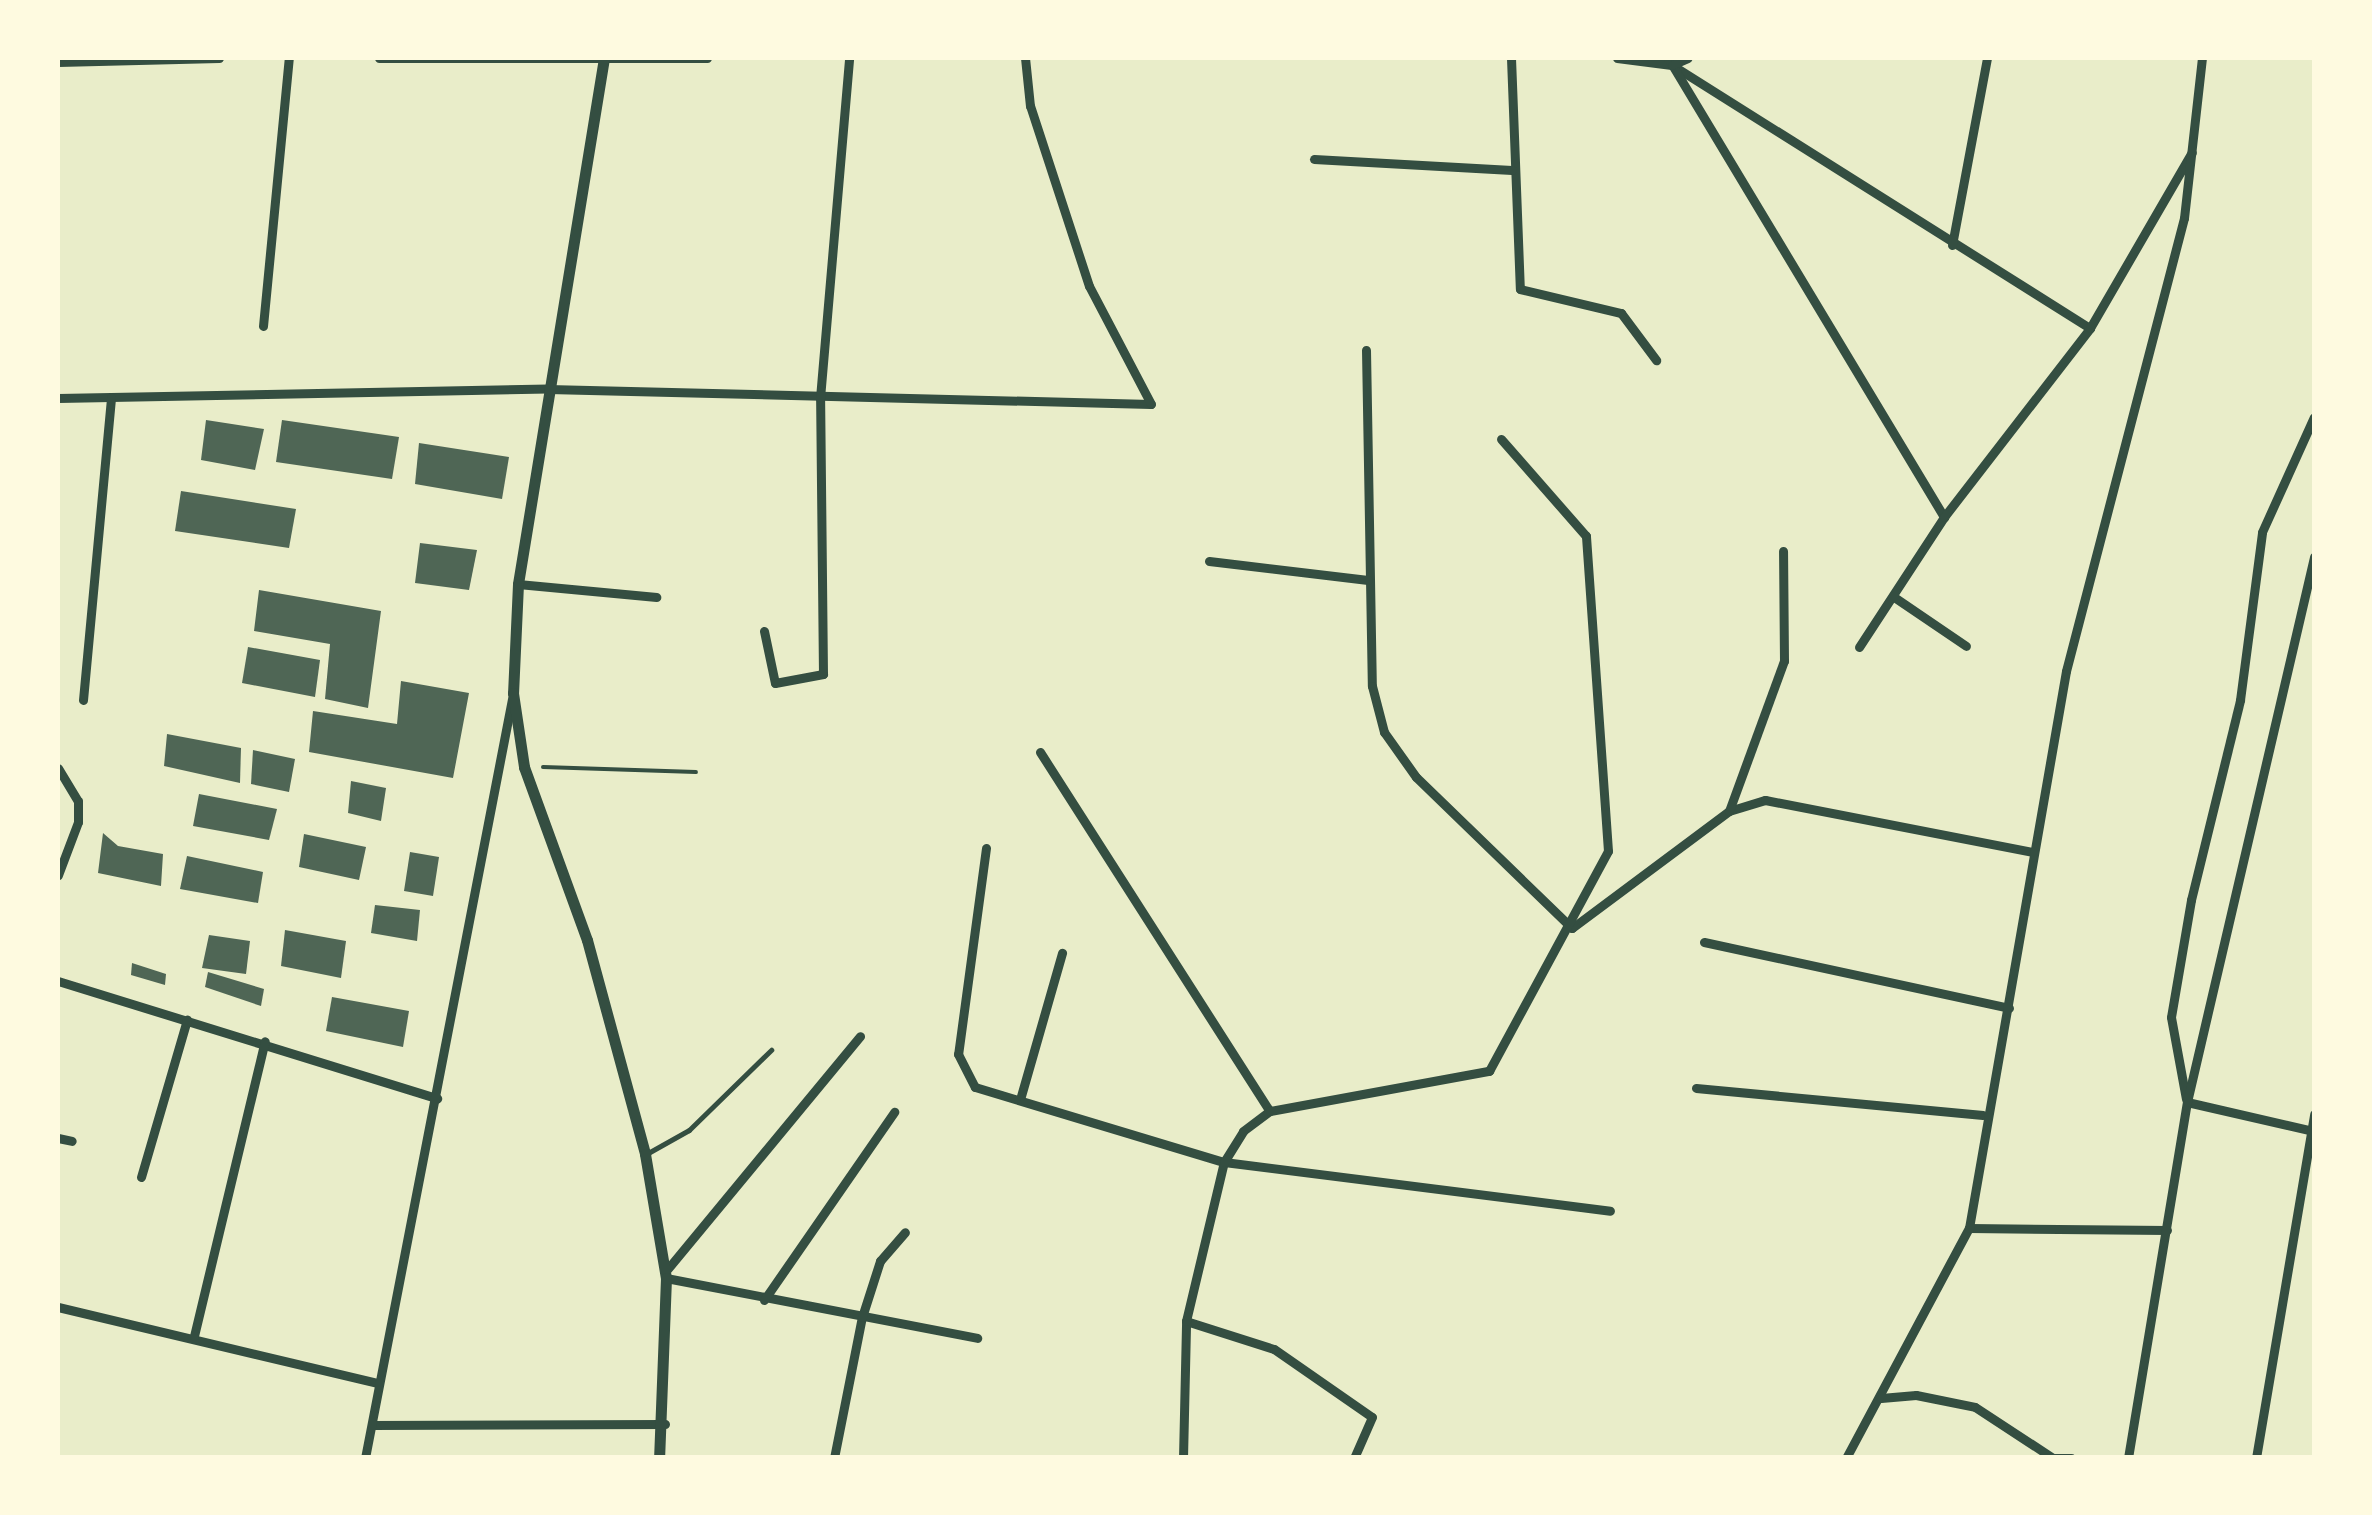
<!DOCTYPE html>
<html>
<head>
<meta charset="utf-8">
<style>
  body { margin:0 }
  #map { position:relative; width:2372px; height:1515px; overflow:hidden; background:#e9edc9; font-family:"Fira Sans Condensed",sans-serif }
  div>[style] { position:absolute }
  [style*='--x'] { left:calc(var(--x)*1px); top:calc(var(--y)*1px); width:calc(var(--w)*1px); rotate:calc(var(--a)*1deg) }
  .building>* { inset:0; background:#4f6655 }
  .path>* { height:4px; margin:-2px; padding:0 2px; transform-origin:2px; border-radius:2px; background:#344e41 }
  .service>* { height:5px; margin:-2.5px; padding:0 2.5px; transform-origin:2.5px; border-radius:2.5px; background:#344e41 }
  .minor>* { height:9px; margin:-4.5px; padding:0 4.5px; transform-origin:4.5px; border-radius:4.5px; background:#344e41 }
  .tertiary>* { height:11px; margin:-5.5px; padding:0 5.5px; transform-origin:5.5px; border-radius:5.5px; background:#344e41 }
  span { translate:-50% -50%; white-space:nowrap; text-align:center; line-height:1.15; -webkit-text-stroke:9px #fefae0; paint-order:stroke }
  .frame { position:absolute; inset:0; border:60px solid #fefae0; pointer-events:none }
</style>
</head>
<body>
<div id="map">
  <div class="building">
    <i style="clip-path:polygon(206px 420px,264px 429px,255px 470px,201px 460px)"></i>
    <i style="clip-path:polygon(282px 420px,399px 437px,392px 479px,276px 462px)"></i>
    <i style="clip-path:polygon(419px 443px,509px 457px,502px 499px,415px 484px)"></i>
    <i style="clip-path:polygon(181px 491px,296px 509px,289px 548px,175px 531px)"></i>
    <i style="clip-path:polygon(420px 543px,477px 550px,469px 590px,415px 583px)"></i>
    <i style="clip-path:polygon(259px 590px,381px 611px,368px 708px,325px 699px,330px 644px,254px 631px)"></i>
    <i style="clip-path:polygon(248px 647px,320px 660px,315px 697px,242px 683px)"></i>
    <i style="clip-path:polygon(401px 681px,469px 693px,453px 778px,309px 752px,313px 711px,397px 724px)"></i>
    <i style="clip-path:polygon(167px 734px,241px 748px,240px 783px,164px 766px)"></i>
    <i style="clip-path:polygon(253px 750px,295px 759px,289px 792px,251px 784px)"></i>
    <i style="clip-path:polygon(351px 781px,386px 788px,381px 821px,348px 813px)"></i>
    <i style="clip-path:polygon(199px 794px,277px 809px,269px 840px,193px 826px)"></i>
    <i style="clip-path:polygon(103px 833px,118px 846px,163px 854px,161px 886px,98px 873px)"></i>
    <i style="clip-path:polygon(304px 834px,366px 847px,359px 880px,299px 867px)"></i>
    <i style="clip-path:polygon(410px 852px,439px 857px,433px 896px,404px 891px)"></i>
    <i style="clip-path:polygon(187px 856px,263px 872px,258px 903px,180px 889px)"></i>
    <i style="clip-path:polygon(375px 905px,420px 910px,417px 941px,371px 933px)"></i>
    <i style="clip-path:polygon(285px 930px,346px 941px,341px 978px,281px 966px)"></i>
    <i style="clip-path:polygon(209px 935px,250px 941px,246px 974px,202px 968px)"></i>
    <i style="clip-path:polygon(132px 963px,166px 974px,165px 985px,131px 975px)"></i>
    <i style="clip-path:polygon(208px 972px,264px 989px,261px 1006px,205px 987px)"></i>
    <i style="clip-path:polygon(332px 997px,409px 1011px,403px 1047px,326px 1031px)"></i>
  </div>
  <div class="path">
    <i style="--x:543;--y:767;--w:153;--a:1.9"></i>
  </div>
  <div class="service">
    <i style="--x:648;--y:1153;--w:47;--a:-29.3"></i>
    <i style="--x:689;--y:1130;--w:115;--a:-44.3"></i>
  </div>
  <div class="minor">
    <i style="--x:379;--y:58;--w:328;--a:0"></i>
    <i style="--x:1511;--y:58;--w:231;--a:87.8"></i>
    <i style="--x:1520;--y:289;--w:104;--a:13.4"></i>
    <i style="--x:1621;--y:313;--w:59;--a:53.3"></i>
    <i style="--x:1617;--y:58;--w:55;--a:7.3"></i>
    <i style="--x:1672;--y:65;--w:494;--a:32.2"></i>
    <i style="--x:1668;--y:58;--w:536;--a:58.98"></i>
    <i style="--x:58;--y:62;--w:161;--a:-1.4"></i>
    <i style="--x:1672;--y:65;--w:17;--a:-24"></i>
    <i style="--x:1314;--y:159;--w:198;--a:3.2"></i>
    <i style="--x:1952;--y:245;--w:190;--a:-79.4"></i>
    <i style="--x:263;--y:326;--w:269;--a:-84.5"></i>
    <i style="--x:1366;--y:350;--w:336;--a:89"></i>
    <i style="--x:1372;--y:686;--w:48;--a:75.4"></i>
    <i style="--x:1384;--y:732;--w:55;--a:54.6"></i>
    <i style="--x:1416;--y:777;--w:217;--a:44.1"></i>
    <i style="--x:1572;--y:928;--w:196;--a:-36.7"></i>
    <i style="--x:1729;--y:811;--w:38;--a:-17"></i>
    <i style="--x:1765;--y:800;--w:272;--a:11"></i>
    <i style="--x:58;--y:398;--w:490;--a:-1.1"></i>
    <i style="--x:548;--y:389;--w:603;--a:1.42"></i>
    <i style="--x:1151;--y:404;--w:133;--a:-117.7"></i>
    <i style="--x:1089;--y:286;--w:189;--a:-108.1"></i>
    <i style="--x:1030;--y:106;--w:48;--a:-95.9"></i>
    <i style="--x:1209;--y:561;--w:160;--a:6.8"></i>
    <i style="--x:518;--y:584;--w:139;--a:5.4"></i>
    <i style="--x:1894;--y:597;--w:87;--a:34.2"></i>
    <i style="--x:764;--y:631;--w:53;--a:78.1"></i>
    <i style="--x:775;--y:683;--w:49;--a:-10.6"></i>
    <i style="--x:823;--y:674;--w:276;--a:-90.6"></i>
    <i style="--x:820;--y:398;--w:341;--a:-85.1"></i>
    <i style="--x:1859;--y:647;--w:155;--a:-56.8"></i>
    <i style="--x:1944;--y:517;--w:239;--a:-52.3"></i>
    <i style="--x:2090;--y:328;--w:203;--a:-59.9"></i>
    <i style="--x:83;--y:700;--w:304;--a:-84.7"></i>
    <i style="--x:1040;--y:752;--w:426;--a:57.4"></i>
    <i style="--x:58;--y:768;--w:39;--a:59"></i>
    <i style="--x:78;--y:801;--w:21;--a:90"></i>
    <i style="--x:78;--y:822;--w:57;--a:110.7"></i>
    <i style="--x:1729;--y:811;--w:160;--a:-69.9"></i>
    <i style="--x:1784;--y:661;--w:110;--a:-90.5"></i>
    <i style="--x:986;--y:848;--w:208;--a:97.7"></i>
    <i style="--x:958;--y:1054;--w:37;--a:63"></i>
    <i style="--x:975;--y:1087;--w:260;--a:16.8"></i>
    <i style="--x:1224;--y:1162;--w:389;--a:7.2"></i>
    <i style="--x:1704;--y:942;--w:312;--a:12.2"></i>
    <i style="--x:58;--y:981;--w:397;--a:17.2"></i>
    <i style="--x:1696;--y:1088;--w:288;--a:5.4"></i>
    <i style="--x:1021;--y:1096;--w:149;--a:-74"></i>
    <i style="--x:2186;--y:1099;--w:83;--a:-100.4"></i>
    <i style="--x:2171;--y:1017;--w:119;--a:-80.3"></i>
    <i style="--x:2191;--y:900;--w:206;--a:-76.2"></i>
    <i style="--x:2240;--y:700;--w:169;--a:-82.5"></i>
    <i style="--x:2262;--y:532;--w:126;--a:-65.7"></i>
    <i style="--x:2187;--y:1102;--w:130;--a:12.9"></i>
    <i style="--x:58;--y:1138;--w:14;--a:12"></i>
    <i style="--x:141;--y:1177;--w:164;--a:-73.7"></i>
    <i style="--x:1969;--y:1228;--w:198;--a:0.6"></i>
    <i style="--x:665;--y:1272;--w:306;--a:-50.4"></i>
    <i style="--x:666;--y:1278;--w:317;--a:10.9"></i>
    <i style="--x:764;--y:1300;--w:229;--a:-55.3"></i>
    <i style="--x:58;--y:1307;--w:329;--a:13.4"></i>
    <i style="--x:1186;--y:1321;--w:92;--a:17.7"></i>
    <i style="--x:1274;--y:1349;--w:119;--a:34.8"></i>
    <i style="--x:1372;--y:1417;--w:45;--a:113.7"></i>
    <i style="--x:194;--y:1336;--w:303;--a:-76.5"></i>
    <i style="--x:1881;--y:1398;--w:35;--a:-5"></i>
    <i style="--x:1916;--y:1395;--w:60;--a:11.5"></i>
    <i style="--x:1975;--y:1407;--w:93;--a:33.2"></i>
    <i style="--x:372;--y:1425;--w:293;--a:-0.2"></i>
    <i style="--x:365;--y:1458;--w:773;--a:-79.04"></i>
    <i style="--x:834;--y:1458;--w:144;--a:-78.8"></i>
    <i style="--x:862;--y:1317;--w:59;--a:-72.2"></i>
    <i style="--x:880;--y:1261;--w:38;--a:-49"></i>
    <i style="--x:1183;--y:1458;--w:137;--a:-88.7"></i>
    <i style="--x:1186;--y:1321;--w:163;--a:-76.6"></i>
    <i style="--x:1224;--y:1162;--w:36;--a:-58"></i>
    <i style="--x:1243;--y:1131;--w:34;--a:-37"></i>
    <i style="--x:1270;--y:1111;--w:223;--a:-10.4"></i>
    <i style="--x:1489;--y:1071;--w:250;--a:-61.6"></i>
    <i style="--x:1608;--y:851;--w:316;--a:-94"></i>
    <i style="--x:1586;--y:536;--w:129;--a:-131.2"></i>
    <i style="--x:1846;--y:1458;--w:261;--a:-61.9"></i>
    <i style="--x:1969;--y:1228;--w:565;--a:-80.12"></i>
    <i style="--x:2066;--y:671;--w:468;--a:-75.4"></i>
    <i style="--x:2184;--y:218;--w:161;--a:-83.6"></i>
    <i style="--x:2055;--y:1458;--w:16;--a:0"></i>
    <i style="--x:2128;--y:1458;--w:361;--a:-80.6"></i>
    <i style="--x:2187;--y:1102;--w:560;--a:-76.88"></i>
    <i style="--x:2256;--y:1458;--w:349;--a:-80.4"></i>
  </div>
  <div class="tertiary">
    <i style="--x:604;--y:58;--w:533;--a:99.29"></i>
    <i style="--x:518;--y:584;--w:109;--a:92.6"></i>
    <i style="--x:513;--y:693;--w:75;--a:81.5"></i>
    <i style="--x:524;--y:767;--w:184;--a:70"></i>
    <i style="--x:587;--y:940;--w:222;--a:74.8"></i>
    <i style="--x:645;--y:1154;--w:126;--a:80.4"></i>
    <i style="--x:666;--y:1278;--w:180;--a:92.2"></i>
  </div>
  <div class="frame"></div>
</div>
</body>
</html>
